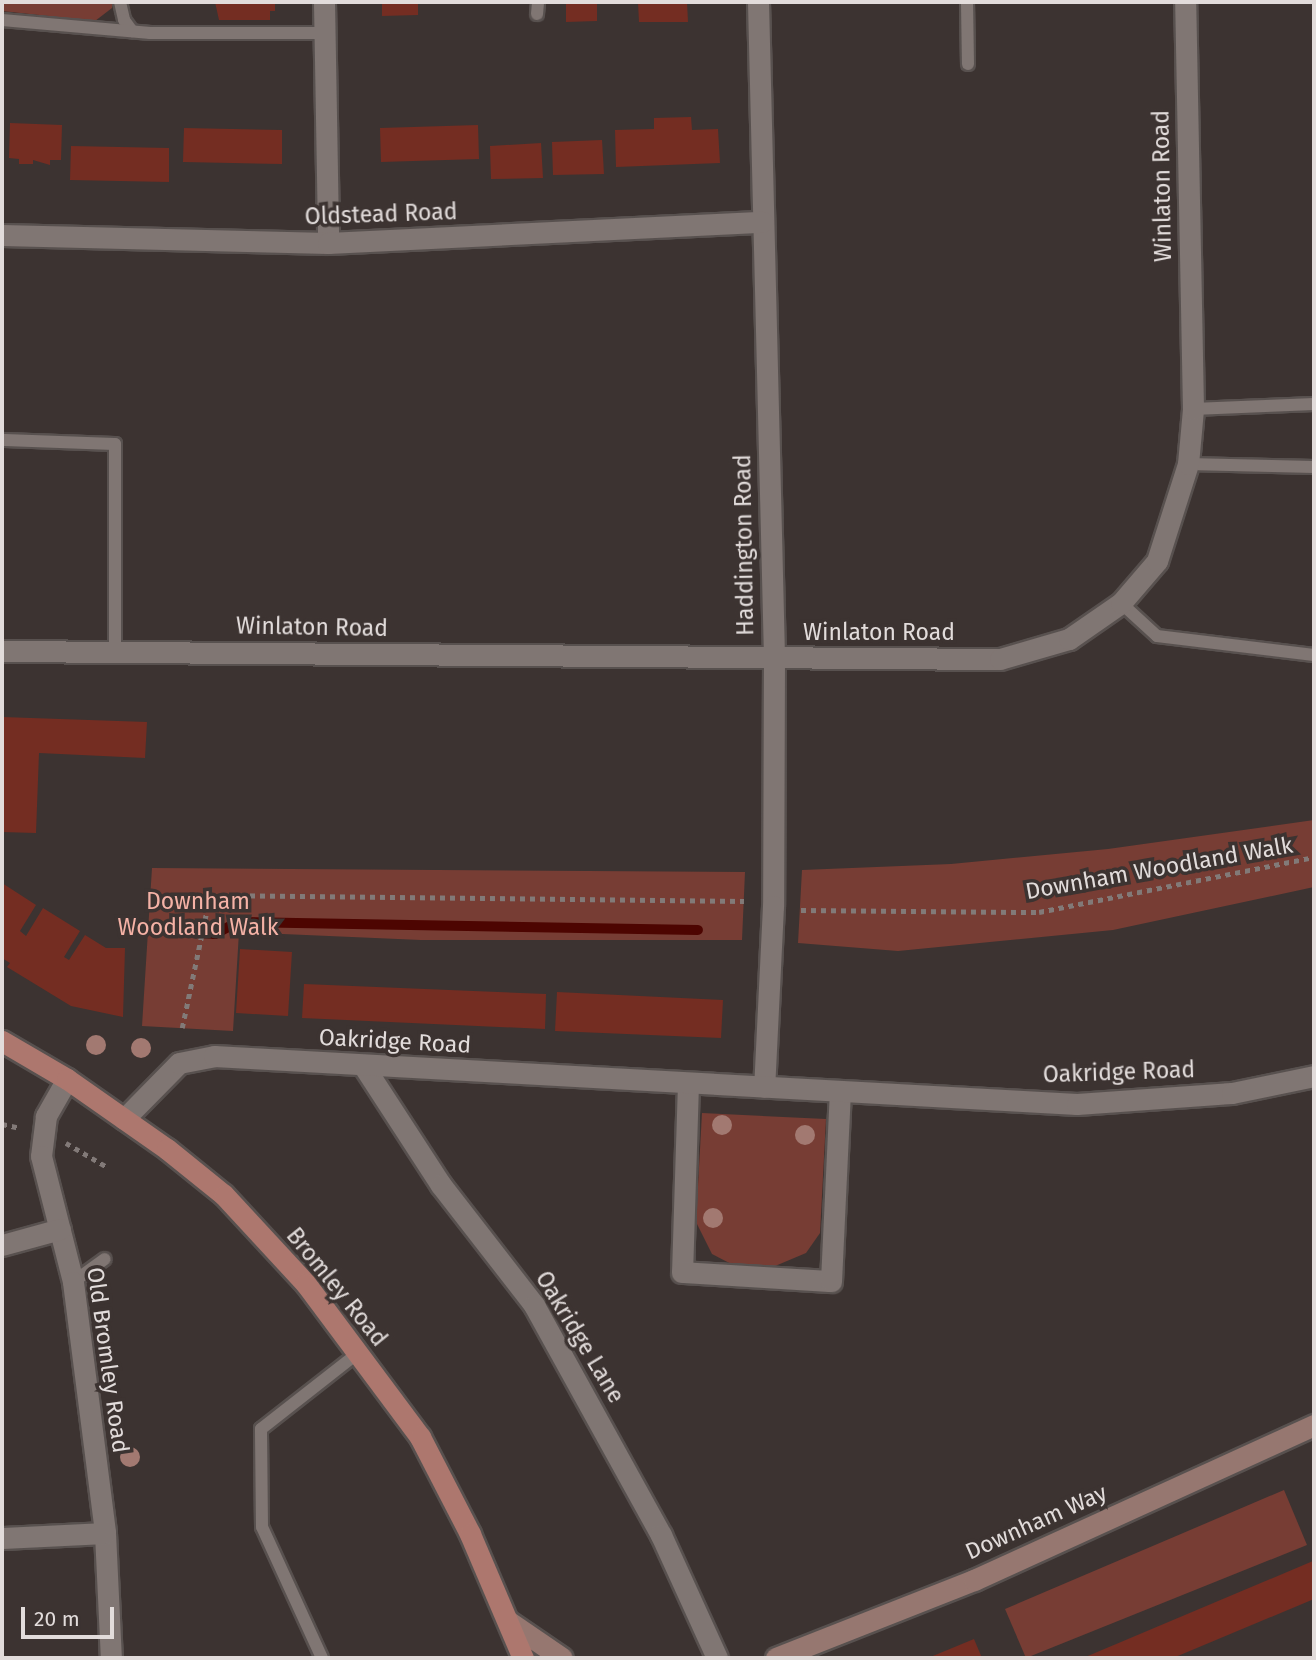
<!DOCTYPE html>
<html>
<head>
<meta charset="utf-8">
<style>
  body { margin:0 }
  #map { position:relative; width:1316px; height:1660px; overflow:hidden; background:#3c3331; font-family:"Fira Sans",sans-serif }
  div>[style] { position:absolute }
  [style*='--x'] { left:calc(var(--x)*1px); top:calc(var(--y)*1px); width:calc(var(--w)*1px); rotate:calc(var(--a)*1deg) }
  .green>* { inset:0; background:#773d34 }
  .stream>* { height:10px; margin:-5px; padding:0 5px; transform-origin:5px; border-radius:5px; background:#4d0501 }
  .building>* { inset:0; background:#742d22 }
  .path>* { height:4.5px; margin-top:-2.25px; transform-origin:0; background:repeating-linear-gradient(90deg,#827a78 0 5px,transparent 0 10px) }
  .roads { filter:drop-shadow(2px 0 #58514f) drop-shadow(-2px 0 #58514f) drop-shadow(0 2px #58514f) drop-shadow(0 -2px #58514f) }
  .lane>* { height:12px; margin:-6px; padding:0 6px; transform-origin:6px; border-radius:6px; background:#807673 }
  .street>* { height:21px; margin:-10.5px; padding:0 10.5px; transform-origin:10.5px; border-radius:10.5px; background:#807673 }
  .secondary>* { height:21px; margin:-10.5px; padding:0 10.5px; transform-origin:10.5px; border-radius:10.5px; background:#967770 }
  .primary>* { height:21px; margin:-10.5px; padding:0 10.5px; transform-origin:10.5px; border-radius:10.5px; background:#ad776e }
  .trees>* { width:20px; height:20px; margin:-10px; border-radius:50%; background:#a27971 }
  span { translate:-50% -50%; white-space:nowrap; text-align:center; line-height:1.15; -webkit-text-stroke:7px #3c3331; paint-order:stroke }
  .street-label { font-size:23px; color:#e2dcdb }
  .park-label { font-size:23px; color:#f5b2a6 }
  .frame { position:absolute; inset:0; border:4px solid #e2dcdb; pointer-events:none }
  .scale { position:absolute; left:21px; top:1607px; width:93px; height:32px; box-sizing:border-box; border:4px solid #e2dcdb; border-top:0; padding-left:9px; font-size:21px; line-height:24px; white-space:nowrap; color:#e2dcdb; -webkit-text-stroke:5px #3c3331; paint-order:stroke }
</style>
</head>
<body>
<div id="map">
  <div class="green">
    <i style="clip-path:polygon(2px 2px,112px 2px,112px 8px,95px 21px,2px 11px)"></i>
    <i style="clip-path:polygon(1314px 820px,1314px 887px,1113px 930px,898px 951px,798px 943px,802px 870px,951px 864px,1108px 849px)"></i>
    <i style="clip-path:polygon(152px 868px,745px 872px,742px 940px,421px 940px,239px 932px,233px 1031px,142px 1026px)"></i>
    <i style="clip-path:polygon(702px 1113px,826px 1119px,820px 1233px,806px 1253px,768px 1269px,739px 1268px,712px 1254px,696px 1222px)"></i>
    <i style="clip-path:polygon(1284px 1490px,1307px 1545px,1026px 1658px,1005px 1609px)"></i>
  </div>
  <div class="stream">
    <i style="--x:135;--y:928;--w:80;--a:4.3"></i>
    <i style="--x:215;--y:934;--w:26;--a:-28"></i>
    <i style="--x:238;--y:922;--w:460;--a:1"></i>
  </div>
  <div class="building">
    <i style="clip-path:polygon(215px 2px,275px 2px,275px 11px,270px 11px,270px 20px,219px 20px)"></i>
    <i style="clip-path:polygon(382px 2px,418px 2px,418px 15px,382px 16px)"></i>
    <i style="clip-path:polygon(566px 2px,597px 2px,597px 21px,566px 22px)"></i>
    <i style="clip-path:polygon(638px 2px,687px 2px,688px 22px,639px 22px)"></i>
    <i style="clip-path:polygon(691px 117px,692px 130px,718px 129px,720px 163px,616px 167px,615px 130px,654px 129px,654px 118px)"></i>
    <i style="clip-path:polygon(10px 123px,62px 125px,61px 160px,50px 160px,50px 165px,33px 160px,33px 164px,19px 164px,19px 159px,9px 158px)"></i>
    <i style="clip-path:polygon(478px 125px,479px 159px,381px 162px,380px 128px)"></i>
    <i style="clip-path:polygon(184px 128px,282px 130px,282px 164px,183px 162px)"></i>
    <i style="clip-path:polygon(602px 140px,604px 174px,553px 175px,552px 142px)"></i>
    <i style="clip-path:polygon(541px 143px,543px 178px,491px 179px,490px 146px)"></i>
    <i style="clip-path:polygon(71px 146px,169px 148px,169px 182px,70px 180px)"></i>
    <i style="clip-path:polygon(2px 717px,147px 722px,145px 758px,39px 753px,36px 833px,2px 832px)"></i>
    <i style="clip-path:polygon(2px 883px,36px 905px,20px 931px,26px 936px,43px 908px,80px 931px,64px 957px,69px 960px,85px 935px,106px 948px,125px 948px,123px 1017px,71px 1006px,7px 967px,10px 963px,2px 958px)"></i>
    <i style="clip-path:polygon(240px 949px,292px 952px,288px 1016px,236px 1013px)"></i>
    <i style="clip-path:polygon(304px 984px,546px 994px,545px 1029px,302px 1018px)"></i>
    <i style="clip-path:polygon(557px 992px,723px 1000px,721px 1038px,555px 1031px)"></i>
    <i style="clip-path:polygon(1313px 1561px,1314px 1599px,1173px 1658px,1083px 1658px)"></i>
    <i style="clip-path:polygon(974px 1639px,982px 1658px,928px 1658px)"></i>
  </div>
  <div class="path">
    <i style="--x:801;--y:910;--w:238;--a:0.5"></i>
    <i style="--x:1039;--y:912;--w:280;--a:-11.3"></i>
    <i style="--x:182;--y:1028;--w:136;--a:-78.1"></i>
    <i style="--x:210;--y:895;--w:534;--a:0.64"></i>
    <i style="--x:2;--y:1124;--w:19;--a:12"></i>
    <i style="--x:66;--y:1143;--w:48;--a:30.3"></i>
  </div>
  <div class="roads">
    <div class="lane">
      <i style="--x:120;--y:2;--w:18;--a:77"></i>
      <i style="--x:124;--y:20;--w:14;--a:54"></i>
      <i style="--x:967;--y:2;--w:62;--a:89.1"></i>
      <i style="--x:537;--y:14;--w:12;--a:-85"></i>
      <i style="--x:2;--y:20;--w:149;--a:5"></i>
      <i style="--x:150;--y:33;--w:175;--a:0"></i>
      <i style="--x:1193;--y:409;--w:121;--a:-2.4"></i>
      <i style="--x:2;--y:440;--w:113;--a:2"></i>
      <i style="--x:115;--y:444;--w:208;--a:90"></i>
      <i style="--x:1188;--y:464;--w:126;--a:1.4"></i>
      <i style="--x:1121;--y:603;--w:49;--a:42.5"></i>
      <i style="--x:1157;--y:636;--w:158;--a:6.9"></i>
      <i style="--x:73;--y:1282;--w:39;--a:-36"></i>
      <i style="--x:322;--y:1658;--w:144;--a:-114.6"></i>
      <i style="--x:262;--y:1527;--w:98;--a:-90.6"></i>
      <i style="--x:261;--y:1429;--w:123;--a:-38.1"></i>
    </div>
    <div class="street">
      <i style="--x:324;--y:2;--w:241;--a:89"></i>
      <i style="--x:758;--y:2;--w:655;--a:88.6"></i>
      <i style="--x:774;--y:657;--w:249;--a:90.2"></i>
      <i style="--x:773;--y:906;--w:181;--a:92.8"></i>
      <i style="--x:2;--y:235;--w:326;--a:1.4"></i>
      <i style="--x:328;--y:243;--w:435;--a:-2.8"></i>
      <i style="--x:2;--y:651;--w:998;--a:0.46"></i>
      <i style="--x:1000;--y:659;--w:72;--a:-16.2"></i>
      <i style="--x:1069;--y:639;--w:63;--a:-34.7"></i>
      <i style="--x:1121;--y:603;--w:55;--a:-49.4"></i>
      <i style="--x:1157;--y:561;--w:102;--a:-72.3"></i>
      <i style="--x:1188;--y:464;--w:55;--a:-84.8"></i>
      <i style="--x:1193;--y:409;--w:407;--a:-91.1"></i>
      <i style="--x:363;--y:1065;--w:143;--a:57"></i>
      <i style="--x:441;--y:1185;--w:152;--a:52.2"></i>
      <i style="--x:534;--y:1305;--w:263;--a:61.1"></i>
      <i style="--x:661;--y:1535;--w:135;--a:65.5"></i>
      <i style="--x:67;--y:1079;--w:43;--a:119.6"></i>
      <i style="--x:46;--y:1116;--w:40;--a:97.1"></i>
      <i style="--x:41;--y:1156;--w:130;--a:75.7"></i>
      <i style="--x:73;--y:1282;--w:253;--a:82.7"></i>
      <i style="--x:105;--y:1533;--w:125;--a:87.3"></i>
      <i style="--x:688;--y:1083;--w:189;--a:91.8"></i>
      <i style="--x:682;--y:1272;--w:149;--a:3.5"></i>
      <i style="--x:831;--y:1281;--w:190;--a:-87.3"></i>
      <i style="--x:124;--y:1119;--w:78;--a:-45.5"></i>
      <i style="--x:179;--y:1063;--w:36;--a:-11"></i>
      <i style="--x:214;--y:1056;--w:864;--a:3.18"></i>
      <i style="--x:1077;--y:1104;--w:155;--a:-4.1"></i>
      <i style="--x:1232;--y:1093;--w:84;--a:-11.7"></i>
      <i style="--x:2;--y:1245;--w:60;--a:-15.4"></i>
      <i style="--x:2;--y:1538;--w:103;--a:-2.8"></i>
    </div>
    <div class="secondary">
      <i style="--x:508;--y:1621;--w:65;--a:34.4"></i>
      <i style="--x:776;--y:1658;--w:213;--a:-21.5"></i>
      <i style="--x:974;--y:1580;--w:374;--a:-24.5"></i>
    </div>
    <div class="primary">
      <i style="--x:2;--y:1041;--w:75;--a:30.3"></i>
      <i style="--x:67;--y:1079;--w:122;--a:35"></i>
      <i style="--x:167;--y:1149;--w:73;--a:38.9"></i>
      <i style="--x:224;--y:1195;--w:121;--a:47.3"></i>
      <i style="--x:306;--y:1284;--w:191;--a:53.3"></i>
      <i style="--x:420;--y:1437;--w:109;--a:62.7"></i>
      <i style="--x:470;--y:1534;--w:135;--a:66.9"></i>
    </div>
  </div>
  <div class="trees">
    <i style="left:96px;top:1045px"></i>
    <i style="left:141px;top:1048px"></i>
    <i style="left:722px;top:1125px"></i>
    <i style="left:805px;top:1135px"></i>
    <i style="left:713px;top:1218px"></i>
    <i style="left:130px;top:1457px"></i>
  </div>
  <div class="street-label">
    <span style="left:1162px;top:186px;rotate:-91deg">Winlaton Road</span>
    <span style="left:381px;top:214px;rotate:-2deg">Oldstead Road</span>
    <span style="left:744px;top:545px;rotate:-91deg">Haddington Road</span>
    <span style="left:312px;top:627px;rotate:1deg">Winlaton Road</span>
    <span style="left:879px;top:632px">Winlaton Road</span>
    <span style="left:1159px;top:868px;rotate:-10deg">Downham Woodland Walk</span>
    <span style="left:395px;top:1041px;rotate:3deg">Oakridge Road</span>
    <span style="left:1119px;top:1072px;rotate:-2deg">Oakridge Road</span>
    <span style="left:337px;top:1287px;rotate:51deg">Bromley Road</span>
    <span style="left:580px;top:1337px;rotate:59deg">Oakridge Lane</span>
    <span style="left:108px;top:1360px;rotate:82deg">Old Bromley Road</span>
    <span style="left:1036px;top:1522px;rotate:-24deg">Downham Way</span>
  </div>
  <div class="park-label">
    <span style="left:198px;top:914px">Downham<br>Woodland Walk</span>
  </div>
  <div class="frame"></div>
  <div class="scale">20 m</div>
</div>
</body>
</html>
